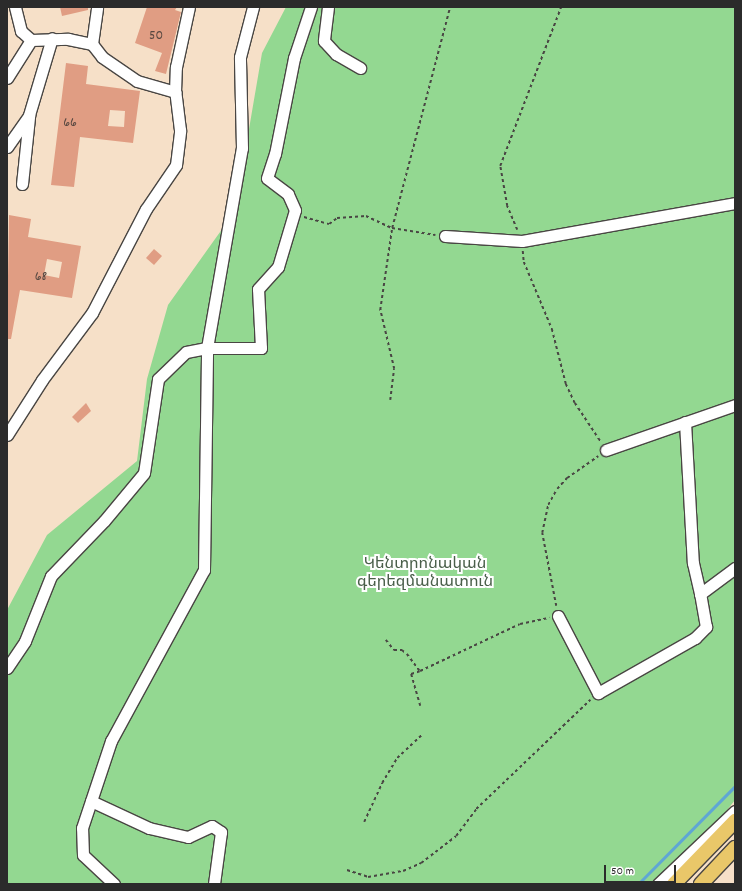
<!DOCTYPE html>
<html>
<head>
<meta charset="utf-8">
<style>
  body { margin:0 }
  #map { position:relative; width:742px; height:891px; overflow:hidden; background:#f6e0c8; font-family:Dekko,"Noto Sans Armenian",sans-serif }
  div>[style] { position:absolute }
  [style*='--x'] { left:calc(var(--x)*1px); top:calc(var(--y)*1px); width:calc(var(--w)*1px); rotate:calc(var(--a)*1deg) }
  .green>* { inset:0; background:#93d891 }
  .stream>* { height:3px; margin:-1.5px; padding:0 1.5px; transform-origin:1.5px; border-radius:1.5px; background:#5fa6d5 }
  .building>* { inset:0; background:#e09d83 }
  .path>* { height:1.5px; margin-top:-0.75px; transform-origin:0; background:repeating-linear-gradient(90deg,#494643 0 3px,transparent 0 6px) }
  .roads { filter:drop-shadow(1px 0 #494643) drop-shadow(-1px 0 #494643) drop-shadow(0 1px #494643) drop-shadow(0 -1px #494643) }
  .minor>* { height:11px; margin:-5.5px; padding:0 5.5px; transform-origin:5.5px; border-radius:5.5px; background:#fff }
  .major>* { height:14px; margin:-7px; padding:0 7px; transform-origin:7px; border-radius:7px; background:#e9c769 }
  span { translate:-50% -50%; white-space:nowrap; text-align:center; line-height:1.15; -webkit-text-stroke:4px #fff; paint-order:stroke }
  .number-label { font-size:14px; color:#584841 }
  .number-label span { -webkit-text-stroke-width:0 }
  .park-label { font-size:16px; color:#4a5f4a }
  .frame { position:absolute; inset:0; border:8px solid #2b2b2b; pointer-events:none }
  .scale { position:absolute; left:604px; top:865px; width:72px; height:18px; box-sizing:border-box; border:2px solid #2b2b2b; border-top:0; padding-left:5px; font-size:12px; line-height:14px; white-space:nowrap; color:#2b2b2b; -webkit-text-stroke:3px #fff; paint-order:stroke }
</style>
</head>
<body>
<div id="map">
  <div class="green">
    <i style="clip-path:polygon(286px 7px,735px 7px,735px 800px,678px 872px,666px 884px,7px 884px,7px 610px,47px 535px,137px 461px,147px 379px,168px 305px,235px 211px,262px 53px)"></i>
  </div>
  <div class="stream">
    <i style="--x:638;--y:884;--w:138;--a:-45.3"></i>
  </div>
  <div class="building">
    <i style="clip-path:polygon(60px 7px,88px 7px,88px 10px,62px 16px)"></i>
    <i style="clip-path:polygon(147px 7px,177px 7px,175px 10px,181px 12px,166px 74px,155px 71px,162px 53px,135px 43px)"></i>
    <i style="clip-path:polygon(evenodd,66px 63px,88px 66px,86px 84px,140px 91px,133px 143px,80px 137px,74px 187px,51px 185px,66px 63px,110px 110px,125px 111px,124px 127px,108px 126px,110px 110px)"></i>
    <i style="clip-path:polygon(evenodd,9px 215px,31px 219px,28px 237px,81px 246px,72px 298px,20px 290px,11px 339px,7px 339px,9px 215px,47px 259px,62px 262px,59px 278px,44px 275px,47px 259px)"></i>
    <i style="clip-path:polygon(154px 249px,162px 256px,154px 265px,146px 258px)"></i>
    <i style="clip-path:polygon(86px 403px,91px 411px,78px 423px,72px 417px)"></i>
  </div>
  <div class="path">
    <i style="--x:304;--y:217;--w:26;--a:16"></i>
    <i style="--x:329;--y:224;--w:10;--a:-37"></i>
    <i style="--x:337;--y:218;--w:29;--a:-4"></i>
    <i style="--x:366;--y:216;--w:29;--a:25"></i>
    <i style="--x:392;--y:228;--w:44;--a:9.2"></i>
    <i style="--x:517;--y:230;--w:26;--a:-113"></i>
    <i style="--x:507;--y:206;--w:41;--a:-99.9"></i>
    <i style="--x:500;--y:166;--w:170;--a:-69"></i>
    <i style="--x:523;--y:251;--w:11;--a:85"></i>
    <i style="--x:524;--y:262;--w:73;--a:67.3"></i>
    <i style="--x:552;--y:329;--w:57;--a:75.7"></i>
    <i style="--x:566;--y:384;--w:21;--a:65"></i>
    <i style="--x:575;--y:403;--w:47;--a:56.3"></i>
    <i style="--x:390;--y:400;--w:31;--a:-83"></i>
    <i style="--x:394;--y:369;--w:61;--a:-103.3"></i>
    <i style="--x:380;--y:310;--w:83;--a:-81.7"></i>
    <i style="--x:392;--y:228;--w:228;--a:-75.3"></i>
    <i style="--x:556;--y:606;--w:74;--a:-100.9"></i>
    <i style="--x:542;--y:533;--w:29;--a:-78"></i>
    <i style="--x:548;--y:505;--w:18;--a:-61"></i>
    <i style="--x:557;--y:489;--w:15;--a:-48"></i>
    <i style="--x:567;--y:478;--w:38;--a:-35"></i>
    <i style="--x:386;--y:640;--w:13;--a:51"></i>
    <i style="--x:394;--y:650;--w:8;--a:0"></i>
    <i style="--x:402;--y:650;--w:6;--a:39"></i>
    <i style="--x:407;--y:654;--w:21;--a:53"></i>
    <i style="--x:420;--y:671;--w:110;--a:-25.2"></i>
    <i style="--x:520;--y:624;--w:30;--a:-12"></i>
    <i style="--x:420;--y:706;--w:33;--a:-106"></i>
    <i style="--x:411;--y:674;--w:9;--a:-18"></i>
    <i style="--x:364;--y:822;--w:43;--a:-65.2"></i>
    <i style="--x:382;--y:783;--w:29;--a:-59"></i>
    <i style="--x:397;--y:758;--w:34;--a:-43"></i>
    <i style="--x:347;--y:870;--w:22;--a:18"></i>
    <i style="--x:368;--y:877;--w:36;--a:-10"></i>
    <i style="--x:403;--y:871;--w:20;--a:-24"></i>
    <i style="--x:421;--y:863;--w:44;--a:-37.6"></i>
    <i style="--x:456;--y:836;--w:34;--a:-53"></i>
    <i style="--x:476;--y:809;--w:158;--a:-43.7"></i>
  </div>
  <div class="roads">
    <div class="minor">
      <i style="--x:15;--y:7;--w:25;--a:76"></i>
      <i style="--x:21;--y:31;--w:13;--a:42"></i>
      <i style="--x:328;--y:7;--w:34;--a:97"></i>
      <i style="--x:324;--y:41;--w:18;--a:47"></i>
      <i style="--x:336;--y:54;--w:28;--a:30"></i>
      <i style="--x:92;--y:44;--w:37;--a:-82"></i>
      <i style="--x:7;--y:78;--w:45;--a:-57.7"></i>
      <i style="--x:31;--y:40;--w:37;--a:-2"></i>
      <i style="--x:68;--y:39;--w:25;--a:12"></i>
      <i style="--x:92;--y:44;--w:16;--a:52"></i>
      <i style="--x:102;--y:57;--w:42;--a:34.4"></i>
      <i style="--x:137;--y:81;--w:40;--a:16"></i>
      <i style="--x:7;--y:147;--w:39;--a:-55"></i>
      <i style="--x:29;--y:115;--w:80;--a:-73.4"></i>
      <i style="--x:22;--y:184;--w:67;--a:-84"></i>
      <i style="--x:445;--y:236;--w:77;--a:3.7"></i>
      <i style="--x:522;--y:241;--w:216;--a:-10.1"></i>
      <i style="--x:685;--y:422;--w:141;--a:86.8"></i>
      <i style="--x:693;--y:563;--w:32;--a:77"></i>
      <i style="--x:7;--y:435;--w:65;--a:-57.5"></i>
      <i style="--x:42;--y:380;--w:84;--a:-53.3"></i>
      <i style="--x:92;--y:313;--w:117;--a:-62.6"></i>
      <i style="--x:146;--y:209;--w:53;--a:-55.7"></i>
      <i style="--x:176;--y:165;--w:35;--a:-83"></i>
      <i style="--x:180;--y:130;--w:38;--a:-97"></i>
      <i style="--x:175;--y:92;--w:25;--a:-88"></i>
      <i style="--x:176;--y:67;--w:61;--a:-77.8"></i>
      <i style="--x:606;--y:450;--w:137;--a:-19.2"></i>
      <i style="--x:558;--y:616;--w:87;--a:62.5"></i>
      <i style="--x:598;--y:693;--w:112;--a:-29.6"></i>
      <i style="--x:695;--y:638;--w:16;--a:-45"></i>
      <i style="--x:706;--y:627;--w:34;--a:-100"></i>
      <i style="--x:700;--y:594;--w:44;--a:-36.6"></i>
      <i style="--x:7;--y:668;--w:32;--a:-56"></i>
      <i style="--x:25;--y:641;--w:70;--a:-68.2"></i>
      <i style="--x:51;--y:576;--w:76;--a:-46.1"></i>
      <i style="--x:104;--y:521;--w:62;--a:-50.2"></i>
      <i style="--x:144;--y:473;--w:95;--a:-81.5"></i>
      <i style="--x:158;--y:379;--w:39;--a:-44"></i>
      <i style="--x:186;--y:352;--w:21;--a:-11"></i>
      <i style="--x:207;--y:348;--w:54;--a:0"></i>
      <i style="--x:261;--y:348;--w:59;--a:-92.9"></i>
      <i style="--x:258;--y:289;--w:30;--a:-48"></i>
      <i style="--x:278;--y:267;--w:59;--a:-73.4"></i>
      <i style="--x:295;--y:210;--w:17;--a:-114"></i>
      <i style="--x:288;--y:194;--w:26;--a:-143"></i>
      <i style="--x:267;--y:178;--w:25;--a:-72"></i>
      <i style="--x:275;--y:154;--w:98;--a:-78.8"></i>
      <i style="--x:294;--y:58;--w:54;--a:-71.6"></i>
      <i style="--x:91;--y:801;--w:64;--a:25"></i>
      <i style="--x:149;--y:828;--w:40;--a:13"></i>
      <i style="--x:188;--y:837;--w:26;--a:-25"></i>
      <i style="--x:212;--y:826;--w:11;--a:34"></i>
      <i style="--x:221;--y:832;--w:52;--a:97.7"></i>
      <i style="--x:114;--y:884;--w:42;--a:-136.9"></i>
      <i style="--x:83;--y:855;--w:27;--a:-92"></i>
      <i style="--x:82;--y:828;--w:92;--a:-71.6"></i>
      <i style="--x:111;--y:741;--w:195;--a:-61.5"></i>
      <i style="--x:204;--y:570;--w:222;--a:-89.2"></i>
      <i style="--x:207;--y:348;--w:203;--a:-80.1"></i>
      <i style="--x:242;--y:148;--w:91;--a:-91.3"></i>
      <i style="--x:240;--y:57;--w:52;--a:-75.4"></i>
      <i style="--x:658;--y:884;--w:106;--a:-43.5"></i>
    </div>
    <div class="major">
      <i style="--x:674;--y:884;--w:88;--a:-45.9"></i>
      <i style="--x:701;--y:884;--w:50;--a:-46.6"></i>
    </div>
  </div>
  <div class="number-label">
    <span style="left:156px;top:36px">50</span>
    <span style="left:70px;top:123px">66</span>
    <span style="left:41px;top:277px">68</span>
  </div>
  <div class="park-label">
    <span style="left:425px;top:574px">Կենտրոնական<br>գերեզմանատուն</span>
  </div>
  <div class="frame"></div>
  <div class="scale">50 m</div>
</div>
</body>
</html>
